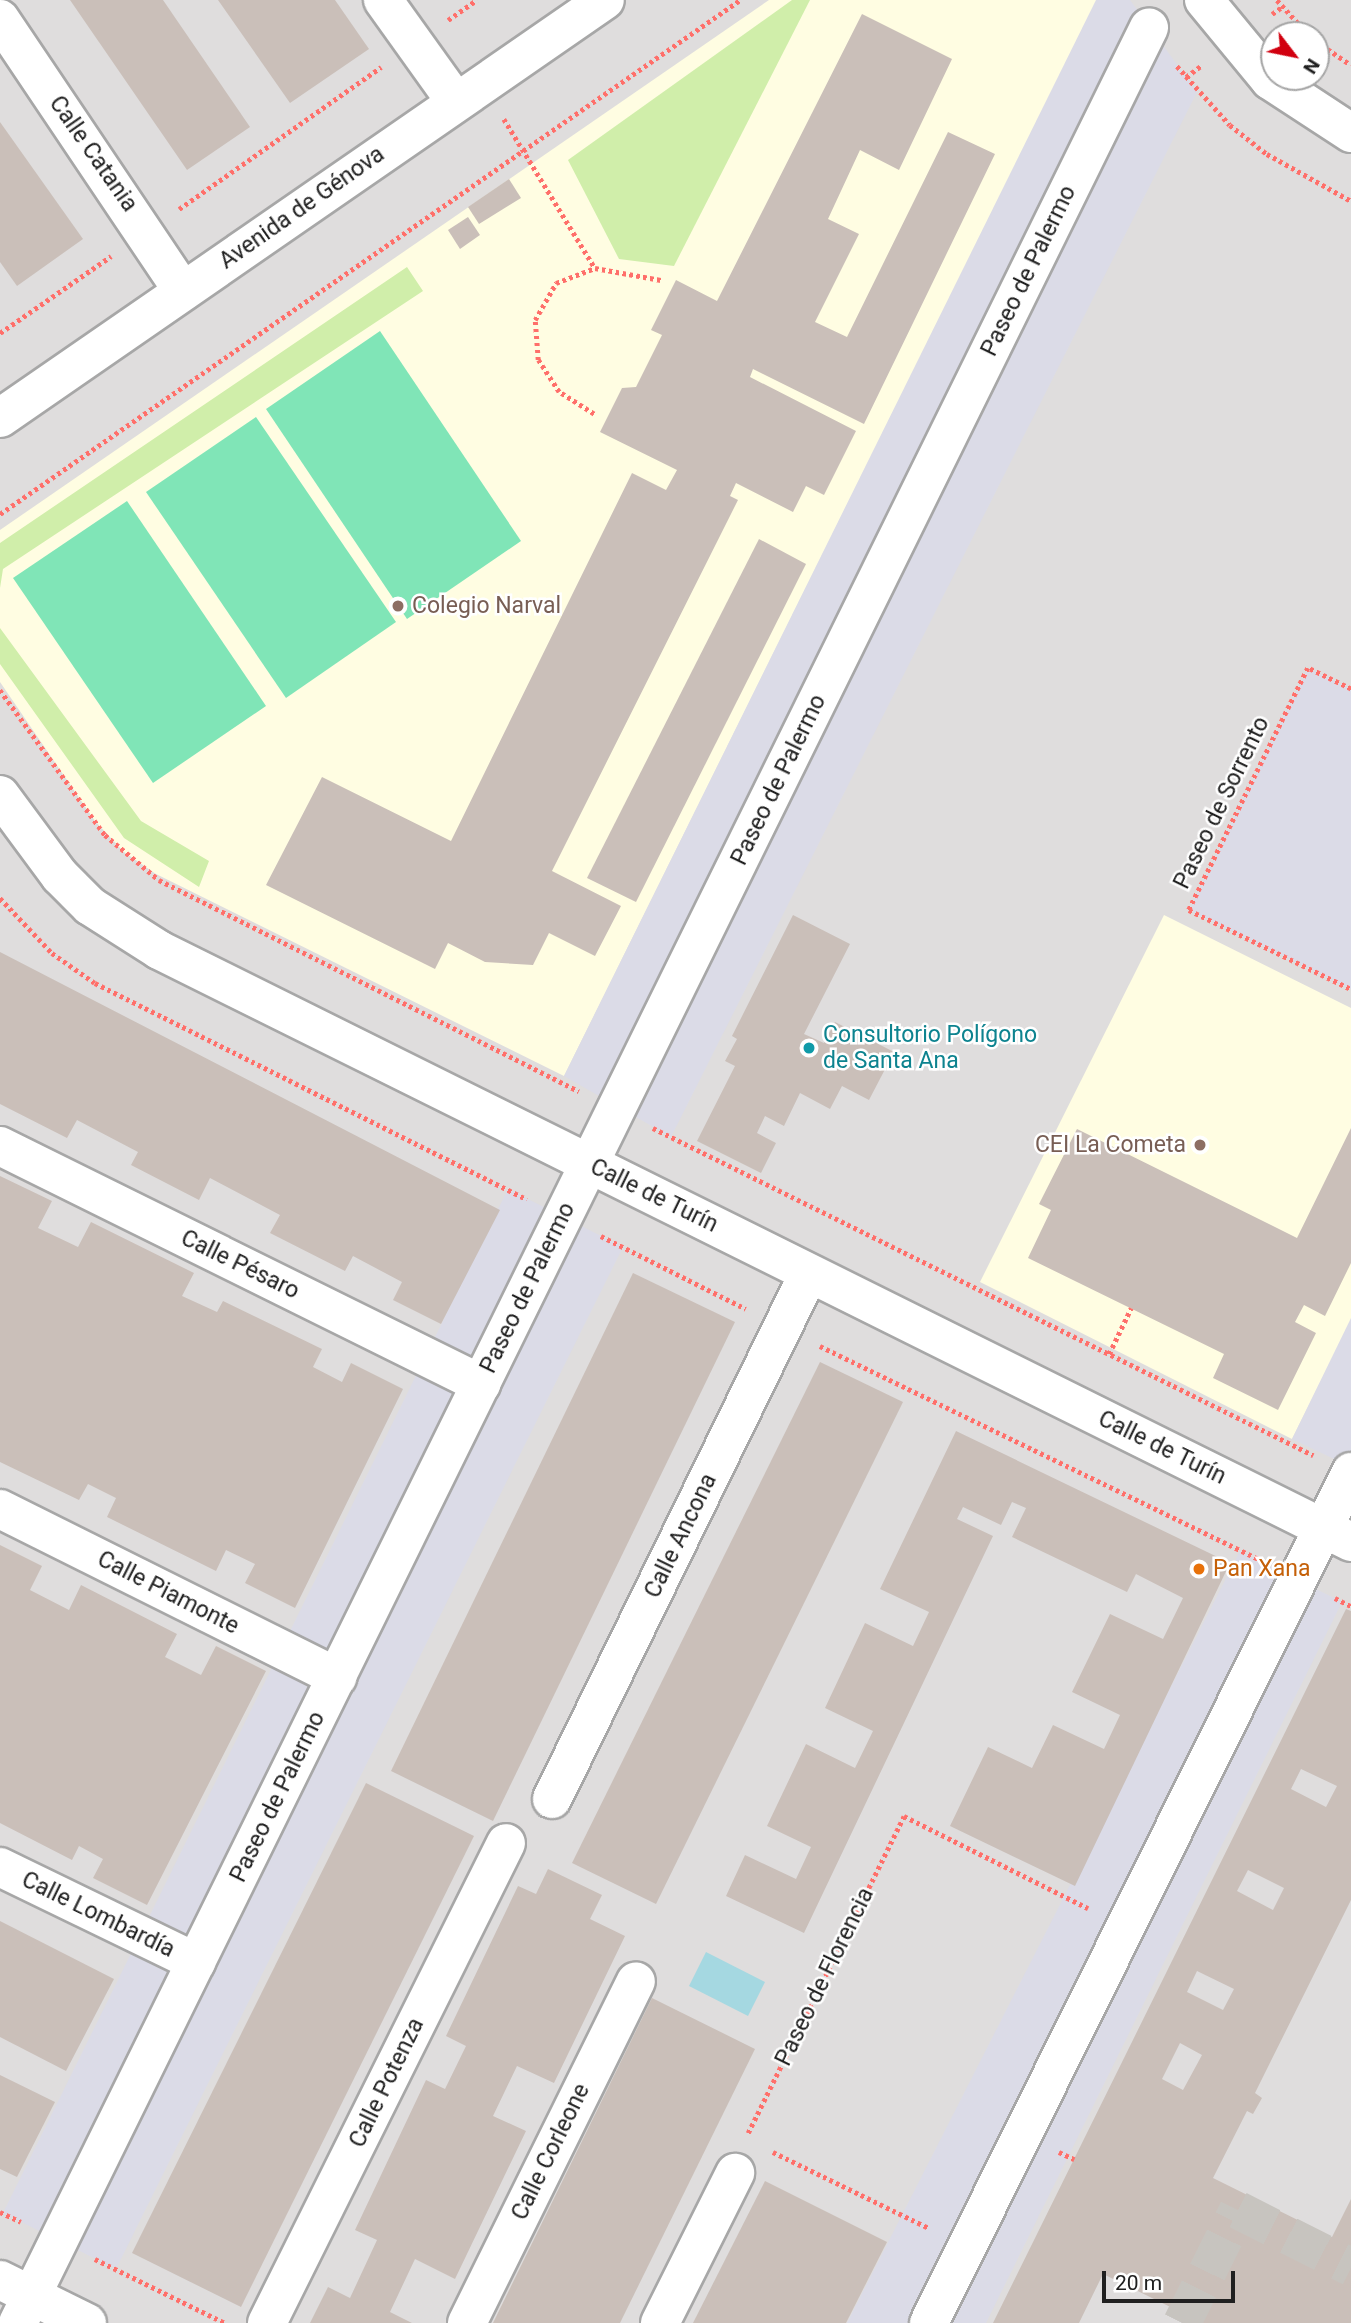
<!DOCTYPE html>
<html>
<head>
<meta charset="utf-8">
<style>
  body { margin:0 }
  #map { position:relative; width:1351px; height:2323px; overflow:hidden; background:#f1ede7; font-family:Roboto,sans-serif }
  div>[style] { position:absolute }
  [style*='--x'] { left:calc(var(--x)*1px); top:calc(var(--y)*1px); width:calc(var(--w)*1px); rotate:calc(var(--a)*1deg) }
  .residential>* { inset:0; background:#dfdddd }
  .education>* { inset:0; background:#fffde2 }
  .grass>* { inset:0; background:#d0eeaa }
  .pitch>* { inset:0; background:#80e5b7 }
  .plaza>* { inset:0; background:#dbdbe7 }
  .water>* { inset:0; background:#a5d8e1 }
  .building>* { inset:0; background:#cabfb9 }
  .minor-tunnel>* { height:38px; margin-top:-19px; transform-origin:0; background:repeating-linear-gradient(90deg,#c7c4bf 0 38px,transparent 0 57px) }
  .path>* { height:4.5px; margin-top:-2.25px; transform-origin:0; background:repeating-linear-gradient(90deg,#ff6f6a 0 3.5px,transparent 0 7px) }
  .roads { filter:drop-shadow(2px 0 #a7a7a7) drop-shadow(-2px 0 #a7a7a7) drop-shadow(0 2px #a7a7a7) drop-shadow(0 -2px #a7a7a7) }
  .minor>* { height:38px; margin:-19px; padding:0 19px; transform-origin:19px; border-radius:19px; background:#fff }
  .dots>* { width:19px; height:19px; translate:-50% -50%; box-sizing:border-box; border:4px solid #fff; border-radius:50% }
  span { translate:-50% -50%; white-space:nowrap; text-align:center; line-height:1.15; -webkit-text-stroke:5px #fff; paint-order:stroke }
  .street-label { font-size:23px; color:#202020 }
  .education-label { font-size:23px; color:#785e54 }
  .left { translate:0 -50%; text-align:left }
  .right { translate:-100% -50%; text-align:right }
  .culture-label { font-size:23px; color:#0d838f }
  .food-label { font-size:23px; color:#c56008 }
  .north { position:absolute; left:1260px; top:21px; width:70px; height:70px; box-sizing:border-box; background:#fff; border:2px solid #a6a6a6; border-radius:50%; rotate:122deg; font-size:19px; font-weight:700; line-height:28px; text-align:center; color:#202020 }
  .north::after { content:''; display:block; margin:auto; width:24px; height:32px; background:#d1000f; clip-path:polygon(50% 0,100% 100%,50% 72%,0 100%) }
  .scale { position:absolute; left:1102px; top:2271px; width:133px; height:32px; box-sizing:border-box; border:4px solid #202020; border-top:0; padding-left:9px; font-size:21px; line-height:24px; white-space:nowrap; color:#202020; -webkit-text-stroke:5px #fff; paint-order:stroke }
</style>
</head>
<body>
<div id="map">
  <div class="residential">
    <i style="clip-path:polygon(evenodd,0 0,1351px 0,1351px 2323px,0 2323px,0 0,1274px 35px,1316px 35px,1316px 77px,1274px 77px,1274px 35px)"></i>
  </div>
  <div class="education">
    <i style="clip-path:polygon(769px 0,1097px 0,564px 1076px,156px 874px,124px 852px,95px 821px,0 682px,0 530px)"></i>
    <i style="clip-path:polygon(1164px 915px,1351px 1008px,1351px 1321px,1292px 1439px,980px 1282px)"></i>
  </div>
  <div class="grass">
    <i style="clip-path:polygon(792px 0,810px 0,674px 266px,619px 259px,568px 160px)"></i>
    <i style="clip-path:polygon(407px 267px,423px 291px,3px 569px,0 588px,0 543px)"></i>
    <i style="clip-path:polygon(0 628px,141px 821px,209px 861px,199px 887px,124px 838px,0 664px)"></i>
  </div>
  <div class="pitch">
    <i style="clip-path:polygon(380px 331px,521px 541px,407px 619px,266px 409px)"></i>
    <i style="clip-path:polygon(256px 417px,396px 622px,286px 698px,146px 492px)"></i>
    <i style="clip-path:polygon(127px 501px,266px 706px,153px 783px,13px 578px)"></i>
  </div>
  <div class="plaza">
    <i style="clip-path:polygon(1096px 0,1130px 0,1197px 92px,671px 1137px,564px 1076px)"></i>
    <i style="clip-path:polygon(1308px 668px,1351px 689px,1351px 989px,1189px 910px)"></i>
    <i style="clip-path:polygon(508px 1189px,623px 1247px,116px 2269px,3px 2213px)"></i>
    <i style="clip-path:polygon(1351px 1318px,1351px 1467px,1292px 1439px)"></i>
    <i style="clip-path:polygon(1240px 1551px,1342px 1602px,986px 2323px,847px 2323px)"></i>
  </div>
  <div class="water">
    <i style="clip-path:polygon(706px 1952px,765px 1982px,748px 2016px,689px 1986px)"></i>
  </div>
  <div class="building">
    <i style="clip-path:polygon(70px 0,163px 0,250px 127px,187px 170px)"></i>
    <i style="clip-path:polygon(218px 0,335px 0,369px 49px,290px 103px)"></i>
    <i style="clip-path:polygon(862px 14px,952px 59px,899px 170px,860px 150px,828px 219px,859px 234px,815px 322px,847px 337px,948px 132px,995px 154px,864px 424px,753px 369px,750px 377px,856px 431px,824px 495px,806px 486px,793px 512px,736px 483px,730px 496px,738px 500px,552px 871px,621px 906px,595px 956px,549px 933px,533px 965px,485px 962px,448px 943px,435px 969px,266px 885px,322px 777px,451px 841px,632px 473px,666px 490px,677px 470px,600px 432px,622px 388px,636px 387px,662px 335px,651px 330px,676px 280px,717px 301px)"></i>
    <i style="clip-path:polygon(0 122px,83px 239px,17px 286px,0 262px)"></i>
    <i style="clip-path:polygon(509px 179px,521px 198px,479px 224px,468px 207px)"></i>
    <i style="clip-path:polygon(468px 217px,480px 235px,460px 249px,448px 230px)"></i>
    <i style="clip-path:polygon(759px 539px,806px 564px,636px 902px,587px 878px)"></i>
    <i style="clip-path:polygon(793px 915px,850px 944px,804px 1034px,824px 1043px,835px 1022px,894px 1052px,869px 1100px,842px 1086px,830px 1109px,800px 1093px,784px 1126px,765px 1116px,757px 1133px,776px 1143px,761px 1173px,697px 1141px,735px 1066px,725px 1061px,737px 1039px,732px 1036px)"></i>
    <i style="clip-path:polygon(0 952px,500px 1210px,441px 1324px,393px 1300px,402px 1282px,353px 1256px,345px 1271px,270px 1233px,280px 1215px,210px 1178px,199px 1200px,131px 1165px,138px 1152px,77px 1120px,67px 1138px,0 1104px)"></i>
    <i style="clip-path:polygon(1351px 1128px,1351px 1263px,1325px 1316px,1304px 1305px,1295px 1322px,1316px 1333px,1278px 1410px,1213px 1378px,1224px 1354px,1028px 1258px,1051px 1210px,1039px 1204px,1077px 1129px,1297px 1238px)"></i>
    <i style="clip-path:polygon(0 1176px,52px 1201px,38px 1228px,78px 1247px,91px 1222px,194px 1273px,182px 1296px,217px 1312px,223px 1301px,322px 1349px,313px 1367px,342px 1382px,351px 1363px,403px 1389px,295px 1608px,245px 1583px,255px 1564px,226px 1550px,216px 1571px,107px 1517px,116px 1498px,88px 1484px,79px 1500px,0 1462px)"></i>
    <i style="clip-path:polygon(633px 1273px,735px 1322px,493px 1821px,391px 1771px)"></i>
    <i style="clip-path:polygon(820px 1362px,903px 1402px,656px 1904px,572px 1863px)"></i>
    <i style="clip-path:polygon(956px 1431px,1230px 1563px,1075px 1886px,950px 1826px,988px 1747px,1032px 1768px,1053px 1725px,1104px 1749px,1120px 1715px,1072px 1692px,1110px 1614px,1163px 1639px,1183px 1598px,1136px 1574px,1127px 1592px,1012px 1537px,1026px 1508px,1012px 1502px,1001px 1525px,963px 1507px,957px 1519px,993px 1536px,804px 1933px,726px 1896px,745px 1855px,796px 1879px,811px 1847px,767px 1826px,806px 1744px,855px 1768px,873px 1731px,825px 1708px,865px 1623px,913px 1646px,929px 1612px,880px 1589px)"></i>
    <i style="clip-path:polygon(0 1545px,42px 1566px,30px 1590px,69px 1610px,81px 1585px,177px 1634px,165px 1657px,201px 1675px,216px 1646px,266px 1671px,147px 1905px,93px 1878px,103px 1859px,79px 1846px,72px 1860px,0 1823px)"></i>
    <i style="clip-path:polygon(evenodd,1346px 1609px,1351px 1611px,1351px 1900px,1255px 2093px,1262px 2098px,1253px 2114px,1247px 2111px,1213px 2178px,1332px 2237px,1351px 2199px,1351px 2323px,1203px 2323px,1103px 2274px,1079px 2323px,993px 2323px,1346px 1609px,1301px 1769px,1337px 1786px,1326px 1807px,1291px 1789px,1301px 1769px,1346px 1609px,1248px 1870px,1284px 1888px,1273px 1910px,1237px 1891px,1248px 1870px,1346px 1609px,1197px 1971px,1234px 1989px,1223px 2010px,1187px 1992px,1197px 1971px,1346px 1609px,1180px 2043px,1202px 2055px,1183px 2090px,1162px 2079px,1180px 2043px)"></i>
    <i style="clip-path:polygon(366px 1783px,474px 1836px,241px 2307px,132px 2253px)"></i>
    <i style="clip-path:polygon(548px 1869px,602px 1895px,590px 1919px,625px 1936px,554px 2083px,517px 2066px,493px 2116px,526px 2131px,455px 2279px,415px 2259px,390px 2312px,412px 2323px,310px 2323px,328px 2287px,350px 2298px,377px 2240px,355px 2230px,426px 2080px,445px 2089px,466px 2046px,446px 2036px,518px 1886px,536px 1894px)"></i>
    <i style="clip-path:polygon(0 1921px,114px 1979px,66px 2071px,0 2037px)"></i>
    <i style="clip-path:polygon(652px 1998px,755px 2049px,620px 2323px,493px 2323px)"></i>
    <i style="clip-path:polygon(0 2075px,55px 2102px,17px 2177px,0 2169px)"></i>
    <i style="clip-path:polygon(765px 2181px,887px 2242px,846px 2323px,693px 2323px)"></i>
  </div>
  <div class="minor-tunnel">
    <i style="--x:1182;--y:2323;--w:126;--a:-63.6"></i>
    <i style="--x:1238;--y:2210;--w:127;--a:26.8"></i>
  </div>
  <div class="path">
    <i style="--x:1277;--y:0;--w:47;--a:47.6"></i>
    <i style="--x:1272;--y:14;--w:12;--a:-35"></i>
    <i style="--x:448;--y:20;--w:35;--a:-35"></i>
    <i style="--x:1316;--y:41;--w:42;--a:34.4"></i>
    <i style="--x:1177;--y:66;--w:79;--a:48.1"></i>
    <i style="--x:1230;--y:125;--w:47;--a:38.1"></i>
    <i style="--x:1267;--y:154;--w:96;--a:29.2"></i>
    <i style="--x:1186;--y:77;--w:20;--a:-37"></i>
    <i style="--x:504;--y:119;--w:175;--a:58.6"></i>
    <i style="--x:179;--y:209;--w:247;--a:-35.1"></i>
    <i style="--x:0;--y:333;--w:135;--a:-34.7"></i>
    <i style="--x:594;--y:414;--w:41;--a:-147.8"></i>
    <i style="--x:559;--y:392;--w:38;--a:-123"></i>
    <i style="--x:538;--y:360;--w:40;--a:-94.3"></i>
    <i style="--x:535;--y:320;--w:43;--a:-60.4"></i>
    <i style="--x:556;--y:283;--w:42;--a:-21"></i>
    <i style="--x:595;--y:268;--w:67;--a:10.3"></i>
    <i style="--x:0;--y:514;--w:901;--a:-34.78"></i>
    <i style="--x:1351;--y:689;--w:48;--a:-154"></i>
    <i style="--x:1308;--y:668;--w:270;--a:116.2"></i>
    <i style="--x:1189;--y:910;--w:180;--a:26"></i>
    <i style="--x:0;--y:690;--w:179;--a:54.1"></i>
    <i style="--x:105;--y:835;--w:70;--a:39.8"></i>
    <i style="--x:159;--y:880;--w:470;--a:26.7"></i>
    <i style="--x:0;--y:898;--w:76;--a:46.6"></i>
    <i style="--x:52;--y:953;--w:52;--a:34.9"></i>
    <i style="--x:95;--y:983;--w:483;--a:26.6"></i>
    <i style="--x:653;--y:1128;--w:737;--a:26.36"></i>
    <i style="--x:601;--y:1236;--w:162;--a:26.7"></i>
    <i style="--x:820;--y:1346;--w:492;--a:25.9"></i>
    <i style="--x:1109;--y:1354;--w:51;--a:-64.4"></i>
    <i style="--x:1335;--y:1598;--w:18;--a:27"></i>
    <i style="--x:748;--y:2133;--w:353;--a:-63.8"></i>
    <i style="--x:904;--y:1816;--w:206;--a:26.6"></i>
    <i style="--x:773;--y:2152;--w:174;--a:26"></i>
    <i style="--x:1059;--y:2152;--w:17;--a:25"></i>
    <i style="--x:0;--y:2212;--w:23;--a:25"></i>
    <i style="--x:95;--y:2259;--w:145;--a:26.2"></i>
  </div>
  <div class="roads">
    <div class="minor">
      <i style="--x:383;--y:0;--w:125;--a:54.4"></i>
      <i style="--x:1204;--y:0;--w:104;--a:50.5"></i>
      <i style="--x:1270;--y:80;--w:97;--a:33.2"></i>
      <i style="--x:0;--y:19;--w:328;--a:56.1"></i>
      <i style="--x:0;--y:418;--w:735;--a:-34.64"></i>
      <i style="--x:0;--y:795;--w:101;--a:53.5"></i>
      <i style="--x:60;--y:876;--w:42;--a:45"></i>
      <i style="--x:90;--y:906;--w:82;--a:32.5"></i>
      <i style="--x:159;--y:950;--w:1331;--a:26.41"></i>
      <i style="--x:0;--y:1146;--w:537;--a:26.33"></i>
      <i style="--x:0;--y:1509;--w:377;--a:26.5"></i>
      <i style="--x:552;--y:1799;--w:585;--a:-63.96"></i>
      <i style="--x:0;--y:1867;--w:218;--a:25.9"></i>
      <i style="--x:0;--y:2280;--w:97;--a:26.3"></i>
      <i style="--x:18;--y:2323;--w:2559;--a:-63.77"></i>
      <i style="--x:267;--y:2323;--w:536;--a:-63.53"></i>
      <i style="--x:467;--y:2323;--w:381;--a:-63.7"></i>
      <i style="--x:660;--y:2323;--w:168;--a:-63.4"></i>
      <i style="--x:929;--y:2323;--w:950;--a:-63.62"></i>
    </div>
  </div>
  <div class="dots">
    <i style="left:398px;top:606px;background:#8d6e63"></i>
    <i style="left:809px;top:1048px;background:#0f9aa8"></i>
    <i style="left:1200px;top:1145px;background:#8d6e63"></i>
    <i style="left:1199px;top:1569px;background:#e8710a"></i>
  </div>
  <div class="street-label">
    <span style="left:93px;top:154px;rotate:55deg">Calle Catania</span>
    <span style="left:302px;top:208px;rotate:-35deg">Avenida de Génova</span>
    <span style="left:1029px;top:271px;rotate:-64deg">Paseo de Palermo</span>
    <span style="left:779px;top:780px;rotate:-64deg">Paseo de Palermo</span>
    <span style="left:1222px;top:803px;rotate:-64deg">Paseo de Sorrento</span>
    <span style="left:654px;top:1196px;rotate:26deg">Calle de Turín</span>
    <span style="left:240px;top:1265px;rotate:26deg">Calle Pésaro</span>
    <span style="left:528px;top:1288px;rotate:-64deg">Paseo de Palermo</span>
    <span style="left:1162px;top:1448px;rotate:26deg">Calle de Turín</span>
    <span style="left:681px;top:1536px;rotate:-64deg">Calle Ancona</span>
    <span style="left:168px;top:1593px;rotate:27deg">Calle Piamonte</span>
    <span style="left:278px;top:1797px;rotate:-64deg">Paseo de Palermo</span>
    <span style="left:98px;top:1915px;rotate:26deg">Calle Lombardía</span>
    <span style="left:825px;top:1977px;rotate:-64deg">Paseo de Florencia</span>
    <span style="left:387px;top:2083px;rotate:-64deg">Calle Potenza</span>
    <span style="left:551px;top:2152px;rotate:-64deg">Calle Corleone</span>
  </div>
  <div class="education-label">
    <span class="left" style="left:412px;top:606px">Colegio Narval</span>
    <span class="right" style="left:1186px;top:1145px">CEI La Cometa</span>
  </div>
  <div class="culture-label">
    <span class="left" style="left:823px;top:1048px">Consultorio Polígono<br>de Santa Ana</span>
  </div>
  <div class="food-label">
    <span class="left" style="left:1213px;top:1569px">Pan Xana</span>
  </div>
  <div class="north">N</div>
  <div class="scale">20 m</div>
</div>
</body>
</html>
